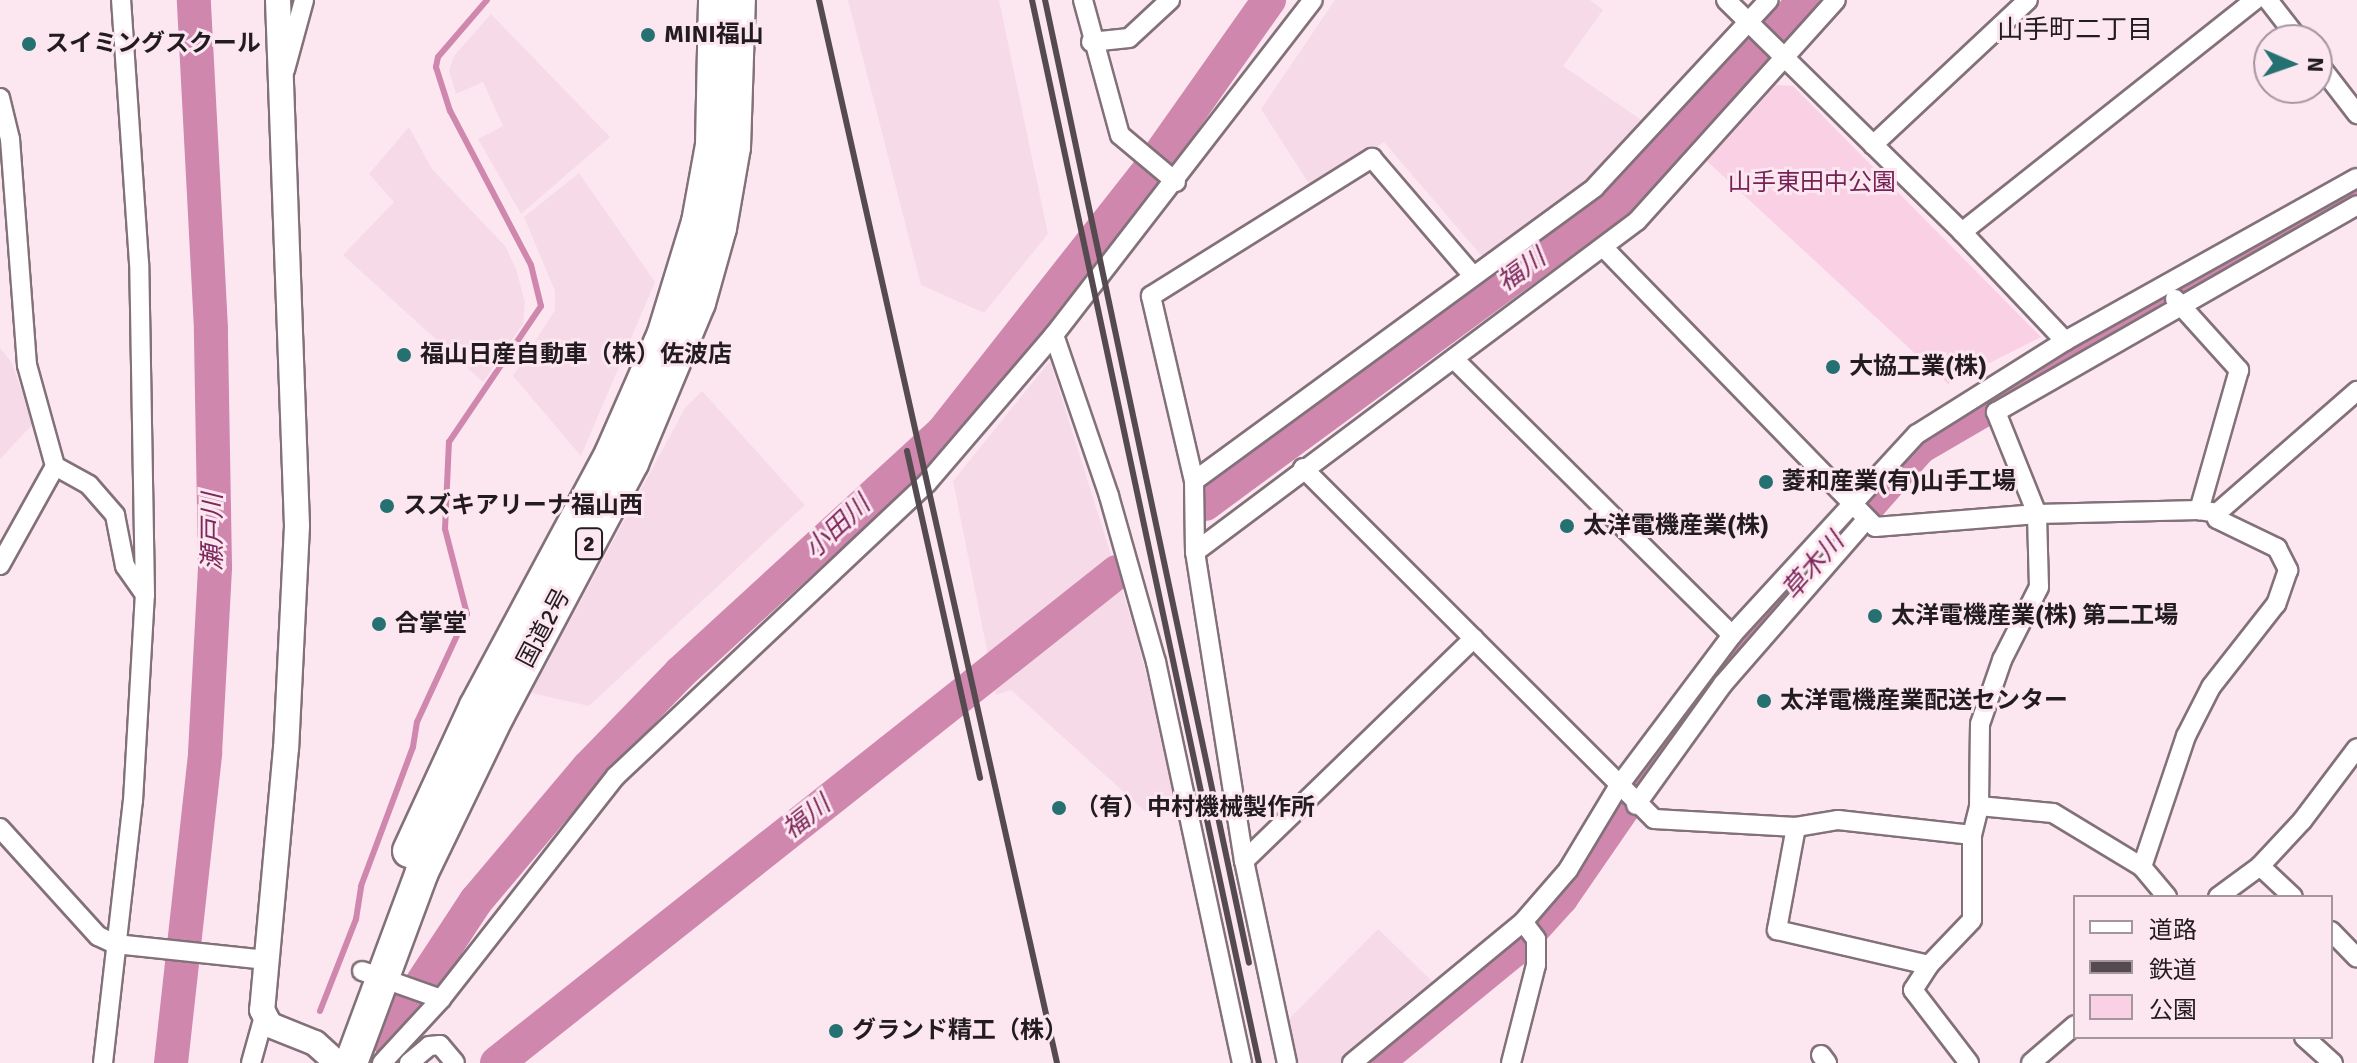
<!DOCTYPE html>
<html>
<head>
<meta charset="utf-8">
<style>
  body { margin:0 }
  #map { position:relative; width:2357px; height:1063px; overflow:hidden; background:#fce7f1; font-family:Signika,"Noto Sans JP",sans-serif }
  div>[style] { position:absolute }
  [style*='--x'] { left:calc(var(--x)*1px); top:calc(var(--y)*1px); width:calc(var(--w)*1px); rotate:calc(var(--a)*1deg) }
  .built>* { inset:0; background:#f6dae8 }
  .green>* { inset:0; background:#f9d0e4 }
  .stream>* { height:6px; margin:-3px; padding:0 3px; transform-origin:3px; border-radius:3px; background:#cf87ae }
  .river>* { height:34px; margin:-17px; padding:0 17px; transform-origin:17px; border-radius:17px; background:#cf87ae }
  .roads { filter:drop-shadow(2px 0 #83717a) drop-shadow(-2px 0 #83717a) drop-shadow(0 2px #83717a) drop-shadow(0 -2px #83717a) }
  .minor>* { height:18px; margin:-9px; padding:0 9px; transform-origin:9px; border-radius:9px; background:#fff }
  .tertiary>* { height:24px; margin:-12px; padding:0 12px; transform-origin:12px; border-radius:12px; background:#fff }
  .trunk>* { height:32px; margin:-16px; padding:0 16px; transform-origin:16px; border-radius:16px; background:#fff }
  .rail>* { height:6px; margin:-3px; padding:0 3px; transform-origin:3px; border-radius:3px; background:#544a4f }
  .dots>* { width:22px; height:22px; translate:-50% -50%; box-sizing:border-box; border:4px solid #fce7f1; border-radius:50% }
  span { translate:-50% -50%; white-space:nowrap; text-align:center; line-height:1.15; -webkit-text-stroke:6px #fce7f1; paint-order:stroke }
  .shield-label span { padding:2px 6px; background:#fce7f1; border:2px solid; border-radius:6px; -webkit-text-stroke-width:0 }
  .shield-label { font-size:22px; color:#221b1f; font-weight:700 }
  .poi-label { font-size:24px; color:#221b1f; font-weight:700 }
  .left { translate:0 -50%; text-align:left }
  .park-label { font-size:24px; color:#752255 }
  .street-label { font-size:24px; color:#221b1f }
  .neighbourhood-label { font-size:26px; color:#221b1f }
  .water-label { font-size:26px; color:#7c285b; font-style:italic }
  .legend { position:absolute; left:2073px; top:895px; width:260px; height:144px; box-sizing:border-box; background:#fce7f1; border:2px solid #a5959d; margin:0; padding:10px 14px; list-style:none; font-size:24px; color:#221b1f }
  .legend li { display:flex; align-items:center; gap:16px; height:40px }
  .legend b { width:40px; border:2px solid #a5959d }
  .north { position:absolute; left:2253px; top:24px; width:80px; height:80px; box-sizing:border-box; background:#fce7f1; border:2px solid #a5959d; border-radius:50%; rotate:92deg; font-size:22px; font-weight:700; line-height:32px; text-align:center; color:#221b1f }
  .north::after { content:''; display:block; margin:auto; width:28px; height:36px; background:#257071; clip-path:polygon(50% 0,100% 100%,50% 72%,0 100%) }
</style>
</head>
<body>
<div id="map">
  <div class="built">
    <i style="clip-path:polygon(848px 0,999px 0,1048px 234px,984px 313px,921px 285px)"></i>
    <i style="clip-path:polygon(1335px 0,1590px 0,1603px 10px,1563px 66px,1650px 126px,1591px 183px,1485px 260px,1384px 142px,1313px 190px,1261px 109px)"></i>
    <i style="clip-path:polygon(491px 14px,610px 137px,521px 214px,478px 139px,503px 126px,483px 82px,456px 94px,449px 71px,454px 56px)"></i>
    <i style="clip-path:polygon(409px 127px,432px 169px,505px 246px,516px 269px,525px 302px,523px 324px,483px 382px,343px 255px,394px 202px,369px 174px)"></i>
    <i style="clip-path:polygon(579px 173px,655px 282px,581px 456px,513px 376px,555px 310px,555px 291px,524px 217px)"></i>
    <i style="clip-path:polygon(0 348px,12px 363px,33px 424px,0 459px)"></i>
    <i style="clip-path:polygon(1050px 361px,1134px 628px,1178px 793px,1147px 813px,1011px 690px,996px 695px,953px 481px)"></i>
    <i style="clip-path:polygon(702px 391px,805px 505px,589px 706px,531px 693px,685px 408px)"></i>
    <i style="clip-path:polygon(1378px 929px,1437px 986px,1343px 1063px,1296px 1063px,1288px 1020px)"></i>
  </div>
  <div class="green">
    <i style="clip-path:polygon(1776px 85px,1793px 86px,2041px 337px,1948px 384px,1707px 161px)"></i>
  </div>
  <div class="stream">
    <i style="--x:320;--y:1011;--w:99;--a:-68.6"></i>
    <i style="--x:356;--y:919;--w:33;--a:-81"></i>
    <i style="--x:361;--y:886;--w:148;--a:-69.5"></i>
    <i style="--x:413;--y:747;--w:25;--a:-81"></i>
    <i style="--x:417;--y:722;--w:119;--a:-65.2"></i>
    <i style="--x:467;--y:614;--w:88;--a:-104.5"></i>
    <i style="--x:445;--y:529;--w:87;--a:-87.4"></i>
    <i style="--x:449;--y:442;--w:164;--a:-55.9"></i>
    <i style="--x:541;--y:306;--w:42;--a:-103.7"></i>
    <i style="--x:531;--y:265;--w:174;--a:-117.7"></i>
    <i style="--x:450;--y:111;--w:46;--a:-107.7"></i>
    <i style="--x:436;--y:67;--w:10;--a:-79"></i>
    <i style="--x:438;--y:57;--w:75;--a:-49.3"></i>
  </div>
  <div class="river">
    <i style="--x:1205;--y:504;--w:515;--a:-36.31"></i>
    <i style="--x:1620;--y:199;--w:272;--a:-47.1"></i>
    <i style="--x:386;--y:1038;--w:164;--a:-56.7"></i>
    <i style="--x:476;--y:901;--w:174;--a:-49.9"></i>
    <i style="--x:588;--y:768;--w:132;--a:-45.9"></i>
    <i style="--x:680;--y:673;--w:357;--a:-42.5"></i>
    <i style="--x:943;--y:432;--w:325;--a:-51.8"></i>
    <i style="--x:1144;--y:177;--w:217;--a:-54.8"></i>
    <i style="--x:171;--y:1063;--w:312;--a:-83.7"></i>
    <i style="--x:205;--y:753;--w:186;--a:-86.9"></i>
    <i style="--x:215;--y:567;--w:238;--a:-91"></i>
    <i style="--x:211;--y:329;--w:329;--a:-93"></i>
    <i style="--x:497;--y:1063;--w:791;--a:-38.38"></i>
    <i style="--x:1376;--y:1063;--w:177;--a:-39.3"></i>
    <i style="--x:1513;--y:951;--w:72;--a:-47.8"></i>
    <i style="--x:1561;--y:898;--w:238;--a:-55.4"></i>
    <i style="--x:1696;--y:702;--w:339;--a:-48.7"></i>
    <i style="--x:1920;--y:447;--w:506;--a:-30.26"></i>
  </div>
  <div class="roads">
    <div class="minor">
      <i style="--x:1083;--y:0;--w:140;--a:74.7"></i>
      <i style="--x:1120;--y:135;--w:73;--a:40"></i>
      <i style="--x:1726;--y:0;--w:331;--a:44.5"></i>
      <i style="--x:1962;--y:232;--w:150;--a:46.6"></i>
      <i style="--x:2268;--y:0;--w:51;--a:52.2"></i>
      <i style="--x:1091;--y:42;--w:38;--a:-6"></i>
      <i style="--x:1129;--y:38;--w:56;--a:-42.8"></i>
      <i style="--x:2317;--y:62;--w:66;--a:52.4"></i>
      <i style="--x:285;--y:70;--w:73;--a:-74.8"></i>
      <i style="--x:0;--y:98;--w:42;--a:76.3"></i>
      <i style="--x:10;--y:139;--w:227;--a:85.7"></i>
      <i style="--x:27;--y:365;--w:105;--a:74.5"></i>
      <i style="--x:55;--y:466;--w:39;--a:29"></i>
      <i style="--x:89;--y:485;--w:40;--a:49"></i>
      <i style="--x:115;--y:515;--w:52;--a:78.9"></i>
      <i style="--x:125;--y:566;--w:35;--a:55"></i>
      <i style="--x:1873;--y:145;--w:212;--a:-43.1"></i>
      <i style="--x:1962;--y:232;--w:374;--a:-38.4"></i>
      <i style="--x:1604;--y:248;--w:389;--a:45.8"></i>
      <i style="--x:1875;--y:527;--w:163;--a:-4.6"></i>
      <i style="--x:2037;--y:514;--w:162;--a:-1.4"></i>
      <i style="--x:2199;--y:510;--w:18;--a:9"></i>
      <i style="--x:2217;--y:513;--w:6;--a:90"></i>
      <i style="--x:2217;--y:519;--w:67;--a:25.8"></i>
      <i style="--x:2277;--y:548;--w:25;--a:63"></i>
      <i style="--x:2288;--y:570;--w:36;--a:109"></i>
      <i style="--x:2276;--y:604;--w:105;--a:128.1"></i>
      <i style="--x:2211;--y:687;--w:55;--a:117"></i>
      <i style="--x:2186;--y:736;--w:138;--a:108.6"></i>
      <i style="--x:2175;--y:299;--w:96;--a:48"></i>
      <i style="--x:2239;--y:370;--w:146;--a:105.9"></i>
      <i style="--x:1054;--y:335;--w:170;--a:71.1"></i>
      <i style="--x:1109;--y:496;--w:173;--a:74.2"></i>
      <i style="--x:1156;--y:662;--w:410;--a:77.9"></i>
      <i style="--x:1454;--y:359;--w:392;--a:44.8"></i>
      <i style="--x:1303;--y:468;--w:496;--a:45"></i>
      <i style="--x:1654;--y:819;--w:142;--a:3.2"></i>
      <i style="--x:1796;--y:827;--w:43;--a:-9.5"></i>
      <i style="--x:1838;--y:820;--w:135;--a:6.4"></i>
      <i style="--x:1194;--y:481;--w:497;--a:-36.2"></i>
      <i style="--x:1595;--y:187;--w:255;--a:-47.1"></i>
      <i style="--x:2217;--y:513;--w:186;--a:-41.1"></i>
      <i style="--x:1195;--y:552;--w:552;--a:-36.83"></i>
      <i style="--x:1637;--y:221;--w:297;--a:-48"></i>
      <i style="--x:0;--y:565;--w:113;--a:-60.9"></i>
      <i style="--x:1636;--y:805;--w:149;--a:-54.3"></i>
      <i style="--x:1723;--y:684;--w:219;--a:-48.9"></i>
      <i style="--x:1979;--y:806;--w:74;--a:5.4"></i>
      <i style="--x:2053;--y:813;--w:104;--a:31.2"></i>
      <i style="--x:2142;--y:867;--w:39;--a:50"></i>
      <i style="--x:1796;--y:827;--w:105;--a:100.5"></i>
      <i style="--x:1777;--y:930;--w:156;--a:13"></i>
      <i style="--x:0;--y:828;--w:146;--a:47.8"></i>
      <i style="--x:98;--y:936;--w:19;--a:25"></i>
      <i style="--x:115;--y:944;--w:153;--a:6"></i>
      <i style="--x:1244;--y:861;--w:320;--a:-44.1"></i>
      <i style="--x:2260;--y:866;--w:62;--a:-47"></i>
      <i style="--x:2302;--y:821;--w:91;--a:-53"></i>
      <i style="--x:2218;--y:897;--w:52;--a:-36.4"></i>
      <i style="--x:2260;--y:866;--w:45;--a:43.2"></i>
      <i style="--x:2331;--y:931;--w:37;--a:46"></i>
      <i style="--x:362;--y:971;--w:84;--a:19.5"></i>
      <i style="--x:441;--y:999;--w:283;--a:-51.9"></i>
      <i style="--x:616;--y:776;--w:427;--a:-43.3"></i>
      <i style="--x:927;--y:483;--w:195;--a:-49.4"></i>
      <i style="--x:1054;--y:335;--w:423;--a:-52.3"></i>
      <i style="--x:2304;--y:1037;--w:39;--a:42"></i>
      <i style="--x:1821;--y:1055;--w:10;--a:53"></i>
      <i style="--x:103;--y:1063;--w:264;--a:-83.5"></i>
      <i style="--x:133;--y:801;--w:206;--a:-86.7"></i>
      <i style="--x:145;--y:595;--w:332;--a:-91"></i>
      <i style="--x:139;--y:263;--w:264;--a:-93.9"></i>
      <i style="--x:251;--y:1063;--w:49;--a:-74.5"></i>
      <i style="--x:382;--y:1063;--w:87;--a:-47.3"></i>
      <i style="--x:409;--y:1063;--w:26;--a:-40"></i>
      <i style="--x:429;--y:1046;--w:11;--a:-5"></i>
      <i style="--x:440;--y:1045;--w:23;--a:50"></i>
      <i style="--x:1287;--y:1063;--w:207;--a:-102"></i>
      <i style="--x:1244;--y:861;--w:313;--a:-99"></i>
      <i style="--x:1195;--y:552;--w:71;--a:-90.8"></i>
      <i style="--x:1194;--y:481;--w:190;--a:-103.1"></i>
      <i style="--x:1151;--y:296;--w:261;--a:-32"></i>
      <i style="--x:1372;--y:158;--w:155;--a:49.4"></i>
      <i style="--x:1352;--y:1063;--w:222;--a:-39.5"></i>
      <i style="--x:1523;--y:922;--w:69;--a:-49.1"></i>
      <i style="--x:1568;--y:870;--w:97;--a:-58.9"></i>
      <i style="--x:1618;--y:787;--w:190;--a:-53.1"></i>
      <i style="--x:1732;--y:635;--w:273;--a:-47.4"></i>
      <i style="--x:1917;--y:434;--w:175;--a:-32.1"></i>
      <i style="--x:2065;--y:341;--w:334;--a:-29.2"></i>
      <i style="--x:1511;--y:1063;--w:101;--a:-75.7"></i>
      <i style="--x:1536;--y:965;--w:26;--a:-90"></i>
      <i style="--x:1536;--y:939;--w:21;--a:-127"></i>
      <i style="--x:1969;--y:1063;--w:92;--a:-127.5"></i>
      <i style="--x:1913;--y:990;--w:30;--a:-57"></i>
      <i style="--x:1929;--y:965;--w:62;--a:-46.3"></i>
      <i style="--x:1972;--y:920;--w:85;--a:-90"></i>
      <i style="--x:1972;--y:835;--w:30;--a:-76"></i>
      <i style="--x:1979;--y:806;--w:82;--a:-89.3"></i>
      <i style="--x:1980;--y:724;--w:68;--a:-71"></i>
      <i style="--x:2002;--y:660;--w:82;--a:-63.1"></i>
      <i style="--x:2039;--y:587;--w:73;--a:-91.6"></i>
      <i style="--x:2037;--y:514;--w:110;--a:-111.9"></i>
      <i style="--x:1996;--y:412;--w:416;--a:-29.8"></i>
      <i style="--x:2031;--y:1063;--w:58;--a:-40.8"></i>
    </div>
    <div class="tertiary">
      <i style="--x:278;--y:0;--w:526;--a:87.93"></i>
      <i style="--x:297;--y:526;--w:222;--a:92.8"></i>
      <i style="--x:286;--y:748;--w:263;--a:95.2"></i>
      <i style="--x:262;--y:1010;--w:17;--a:62"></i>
      <i style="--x:270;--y:1025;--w:48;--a:21.8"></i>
      <i style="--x:315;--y:1043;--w:30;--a:42"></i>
    </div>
    <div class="trunk">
      <i style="--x:409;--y:851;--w:160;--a:-65.2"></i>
      <i style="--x:476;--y:706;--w:286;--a:-61.8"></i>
      <i style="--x:611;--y:454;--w:132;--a:-66.3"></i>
      <i style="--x:664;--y:333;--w:116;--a:-73"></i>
      <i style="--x:698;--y:222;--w:78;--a:-79.7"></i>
      <i style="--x:712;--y:145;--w:145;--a:-88.8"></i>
      <i style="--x:351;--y:1063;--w:204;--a:-69.6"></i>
      <i style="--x:422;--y:872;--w:174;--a:-64.2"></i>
      <i style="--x:498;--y:715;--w:285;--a:-62"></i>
      <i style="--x:632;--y:463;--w:173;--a:-67.3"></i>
      <i style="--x:699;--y:303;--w:78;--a:-74.4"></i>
      <i style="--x:720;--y:228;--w:82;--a:-80.2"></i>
      <i style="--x:734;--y:147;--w:147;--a:-88.1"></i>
    </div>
  </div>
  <div class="rail">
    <i style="--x:819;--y:0;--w:1089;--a:77.38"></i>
    <i style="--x:1032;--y:0;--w:1087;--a:77.95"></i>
    <i style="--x:1045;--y:0;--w:984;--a:78.04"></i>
    <i style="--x:907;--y:451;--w:335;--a:77.4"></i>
  </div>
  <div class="dots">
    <i style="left:648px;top:35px;background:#257071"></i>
    <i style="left:29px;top:44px;background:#257071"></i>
    <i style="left:404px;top:355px;background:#257071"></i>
    <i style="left:1833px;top:367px;background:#257071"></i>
    <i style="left:1766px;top:482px;background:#257071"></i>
    <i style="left:387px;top:506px;background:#257071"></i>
    <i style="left:1567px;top:526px;background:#257071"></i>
    <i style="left:1875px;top:616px;background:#257071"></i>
    <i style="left:379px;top:624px;background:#257071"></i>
    <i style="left:1764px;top:701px;background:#257071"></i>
    <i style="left:1059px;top:808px;background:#257071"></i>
    <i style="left:836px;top:1031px;background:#257071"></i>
  </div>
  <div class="shield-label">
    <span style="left:589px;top:544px">2</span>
  </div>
  <div class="poi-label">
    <span class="left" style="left:664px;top:35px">MINI福山</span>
    <span class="left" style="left:45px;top:44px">スイミングスクール</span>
    <span class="left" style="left:420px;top:355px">福山日産自動車（株）佐波店</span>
    <span class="left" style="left:1849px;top:367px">大協工業(株)</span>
    <span class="left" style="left:1782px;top:482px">菱和産業(有)山手工場</span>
    <span class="left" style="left:403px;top:506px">スズキアリーナ福山西</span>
    <span class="left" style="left:1583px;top:526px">太洋電機産業(株)</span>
    <span class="left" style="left:1891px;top:616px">太洋電機産業(株) 第二工場</span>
    <span class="left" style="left:395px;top:624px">合掌堂</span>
    <span class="left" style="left:1780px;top:701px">太洋電機産業配送センター</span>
    <span class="left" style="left:1075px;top:808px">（有）中村機械製作所</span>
    <span class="left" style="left:852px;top:1031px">グランド精工（株）</span>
  </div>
  <div class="park-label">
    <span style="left:1812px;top:183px">山手東田中公園</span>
  </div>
  <div class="street-label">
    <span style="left:544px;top:628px;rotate:-62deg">国道2号</span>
  </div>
  <div class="neighbourhood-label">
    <span style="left:2075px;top:31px">山手町二丁目</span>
  </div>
  <div class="water-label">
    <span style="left:1522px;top:271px;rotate:-36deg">福川</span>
    <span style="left:838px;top:528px;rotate:-43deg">小田川</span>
    <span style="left:214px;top:532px;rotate:-90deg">瀬戸川</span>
    <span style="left:1814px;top:567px;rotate:-49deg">草木川</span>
    <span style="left:807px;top:818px;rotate:-38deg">福川</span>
  </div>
  <ul class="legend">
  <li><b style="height:10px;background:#fff"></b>道路</li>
  <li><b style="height:10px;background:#544a4f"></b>鉄道</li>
  <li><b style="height:22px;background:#f9d0e4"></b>公園</li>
  </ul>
  <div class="north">N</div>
</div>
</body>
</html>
